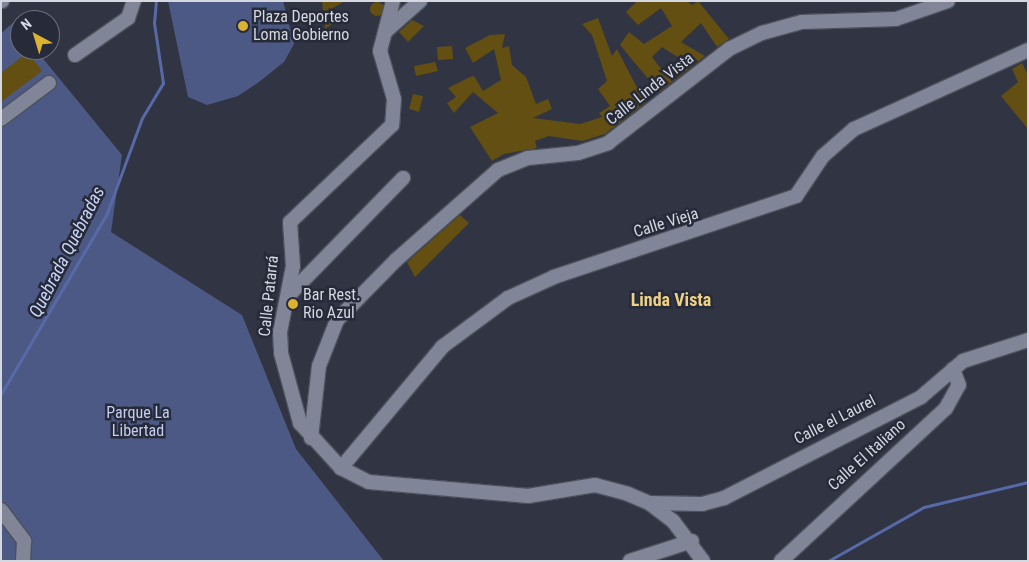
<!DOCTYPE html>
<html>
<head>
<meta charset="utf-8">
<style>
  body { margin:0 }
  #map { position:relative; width:1029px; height:562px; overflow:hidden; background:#303443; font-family:"Roboto Condensed",sans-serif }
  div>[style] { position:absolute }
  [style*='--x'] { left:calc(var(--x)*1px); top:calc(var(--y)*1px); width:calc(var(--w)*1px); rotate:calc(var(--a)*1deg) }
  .green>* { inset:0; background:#4c5984 }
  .stream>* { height:3px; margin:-1.5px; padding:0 1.5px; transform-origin:1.5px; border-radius:1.5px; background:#5869a8 }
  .building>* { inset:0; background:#634f11 }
  .round { border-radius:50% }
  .roads { filter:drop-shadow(1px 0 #4d515d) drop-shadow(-1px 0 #4d515d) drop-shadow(0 1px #4d515d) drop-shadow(0 -1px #4d515d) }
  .minor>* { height:14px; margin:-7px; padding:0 7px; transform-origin:7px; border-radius:7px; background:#808597 }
  .dots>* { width:14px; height:14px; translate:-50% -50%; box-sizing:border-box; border:2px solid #262a39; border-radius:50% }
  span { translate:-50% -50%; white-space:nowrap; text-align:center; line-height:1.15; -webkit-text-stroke:5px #262a39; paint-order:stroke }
  .poi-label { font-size:16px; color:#d5d8e1 }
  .left { translate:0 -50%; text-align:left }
  .street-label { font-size:16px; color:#d5d8e1 }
  .park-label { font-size:16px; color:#c2cef2 }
  .water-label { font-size:18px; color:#c8d4f8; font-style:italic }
  .neighbourhood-label { font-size:18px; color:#edd185; font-weight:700 }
  .frame { position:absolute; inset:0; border:2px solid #d5d8e1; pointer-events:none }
  .north { position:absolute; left:10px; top:10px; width:50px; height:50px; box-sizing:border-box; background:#262a39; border:1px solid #6c707c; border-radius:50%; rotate:321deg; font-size:14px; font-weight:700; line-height:20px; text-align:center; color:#d5d8e1 }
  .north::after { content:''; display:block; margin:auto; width:18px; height:22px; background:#dcb233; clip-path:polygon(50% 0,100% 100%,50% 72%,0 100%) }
</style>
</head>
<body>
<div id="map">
  <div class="green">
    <i style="clip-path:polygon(168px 1px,283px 1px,294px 44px,284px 62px,259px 82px,238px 96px,207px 105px,188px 97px)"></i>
    <i style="clip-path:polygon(14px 22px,20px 30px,20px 50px,36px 50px,122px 155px,111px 232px,242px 315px,296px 449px,384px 561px,1px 561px,1px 33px)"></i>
  </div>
  <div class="stream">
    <i style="--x:1;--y:394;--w:210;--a:-59.6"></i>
    <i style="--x:107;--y:213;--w:101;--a:-69.8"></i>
    <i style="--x:142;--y:118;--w:41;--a:-59"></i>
    <i style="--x:163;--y:83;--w:61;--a:-98.5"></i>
    <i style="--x:154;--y:23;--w:22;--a:-85"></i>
    <i style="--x:828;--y:561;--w:110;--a:-29.4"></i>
    <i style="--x:924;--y:507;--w:107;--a:-13.5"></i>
  </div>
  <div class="building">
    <i style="clip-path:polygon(322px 1px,345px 1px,333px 8px,338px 20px,325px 29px)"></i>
    <i style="clip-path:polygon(evenodd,637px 1px,687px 1px,692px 5px,698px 1px,729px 39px,717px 47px,701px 23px,681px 42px,705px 56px,659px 92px,620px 45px,629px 32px,644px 44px,672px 26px,661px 8px,638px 25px,626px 12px,637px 1px,662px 47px,679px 58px,665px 74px,652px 57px,662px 47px)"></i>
    <i class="round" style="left:370px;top:2px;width:14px;height:14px"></i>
    <i style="clip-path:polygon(598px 18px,612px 56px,617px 49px,645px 103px,605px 134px,582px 141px,549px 136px,535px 141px,537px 148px,504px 154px,492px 161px,470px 127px,498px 113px,473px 92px,454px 113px,447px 103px,456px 97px,448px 88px,470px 77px,474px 76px,483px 91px,501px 80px,494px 49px,473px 63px,465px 48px,490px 35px,505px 34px,502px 48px,509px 46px,512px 65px,526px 77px,536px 104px,548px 99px,552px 109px,533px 118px,580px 124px,602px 117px,599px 113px,610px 106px,598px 89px,607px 81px,592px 35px,582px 24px)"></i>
    <i style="clip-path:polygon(412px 20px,424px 26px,408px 42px,399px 32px)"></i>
    <i style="clip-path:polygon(452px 46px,453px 59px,438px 60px,437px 47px)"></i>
    <i style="clip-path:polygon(28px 52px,42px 71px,1px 102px,1px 73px)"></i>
    <i style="clip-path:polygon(435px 62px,438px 71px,416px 76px,414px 66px)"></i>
    <i style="clip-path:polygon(1022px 63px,1028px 75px,1028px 129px,1001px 96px,1018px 82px,1012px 69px)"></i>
    <i style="clip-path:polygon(413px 94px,423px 96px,419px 112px,409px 109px)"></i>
    <i style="clip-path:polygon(460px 215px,469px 223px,415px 277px,407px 262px)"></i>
  </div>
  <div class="roads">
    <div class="minor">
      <i style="--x:1;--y:1;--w:1;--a:0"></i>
      <i style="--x:393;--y:1;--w:52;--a:104.6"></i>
      <i style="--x:380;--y:51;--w:50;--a:73.7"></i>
      <i style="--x:394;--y:99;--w:26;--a:94"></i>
      <i style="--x:392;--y:125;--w:141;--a:136.4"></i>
      <i style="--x:290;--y:222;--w:44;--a:86.1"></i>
      <i style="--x:293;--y:266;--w:67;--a:101.1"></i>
      <i style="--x:280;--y:332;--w:21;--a:87"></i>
      <i style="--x:281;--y:353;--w:73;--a:74.8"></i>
      <i style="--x:300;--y:423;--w:61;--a:47.7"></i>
      <i style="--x:341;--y:468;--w:31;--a:27"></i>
      <i style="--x:369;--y:482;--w:160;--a:5"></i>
      <i style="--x:528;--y:496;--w:68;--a:-9.3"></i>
      <i style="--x:595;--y:485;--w:34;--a:15"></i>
      <i style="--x:628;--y:494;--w:23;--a:23"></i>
      <i style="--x:649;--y:503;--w:30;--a:37"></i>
      <i style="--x:673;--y:521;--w:50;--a:53.1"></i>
      <i style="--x:385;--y:32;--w:47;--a:-41.5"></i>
      <i style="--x:75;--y:55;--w:65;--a:-34.9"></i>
      <i style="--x:128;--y:18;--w:18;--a:-71"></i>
      <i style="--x:1;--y:119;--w:60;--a:-36.9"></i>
      <i style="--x:288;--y:296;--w:165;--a:-45.7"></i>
      <i style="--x:311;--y:438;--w:72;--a:-83.7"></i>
      <i style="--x:319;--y:366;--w:49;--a:-68.6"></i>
      <i style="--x:337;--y:320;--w:84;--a:-45.5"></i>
      <i style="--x:396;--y:260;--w:136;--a:-41.4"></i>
      <i style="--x:498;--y:170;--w:32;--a:-22"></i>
      <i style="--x:528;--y:158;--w:50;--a:-5.7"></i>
      <i style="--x:578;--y:153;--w:32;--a:-18"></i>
      <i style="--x:608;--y:143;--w:153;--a:-37.8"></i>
      <i style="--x:729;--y:49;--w:37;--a:-26"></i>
      <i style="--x:762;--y:33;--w:41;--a:-15.4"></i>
      <i style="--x:802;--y:22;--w:94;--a:-1.8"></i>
      <i style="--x:896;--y:19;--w:55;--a:-19.1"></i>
      <i style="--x:341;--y:468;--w:158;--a:-50.1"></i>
      <i style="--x:442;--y:347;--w:82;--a:-36.6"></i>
      <i style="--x:508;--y:298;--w:51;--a:-24.5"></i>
      <i style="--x:554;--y:277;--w:255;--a:-18.5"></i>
      <i style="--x:796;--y:196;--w:48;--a:-56"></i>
      <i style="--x:823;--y:156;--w:41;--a:-41.1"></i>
      <i style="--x:854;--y:129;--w:191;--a:-24.4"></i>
      <i style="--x:649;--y:503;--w:53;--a:1.1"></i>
      <i style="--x:702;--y:504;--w:23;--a:-15"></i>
      <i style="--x:724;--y:498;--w:221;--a:-27.1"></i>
      <i style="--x:921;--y:397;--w:55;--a:-40.6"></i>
      <i style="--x:963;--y:361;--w:68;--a:-17.9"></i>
      <i style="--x:1;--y:510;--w:39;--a:53"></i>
      <i style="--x:24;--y:541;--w:20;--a:93"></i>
      <i style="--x:630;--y:561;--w:65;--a:-17.9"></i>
      <i style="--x:781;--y:561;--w:225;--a:-42.8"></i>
      <i style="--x:946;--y:408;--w:26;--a:-61"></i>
      <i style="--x:959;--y:385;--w:17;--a:-111"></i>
    </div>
  </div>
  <div class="dots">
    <i style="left:243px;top:26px;background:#dcb233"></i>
    <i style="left:293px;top:304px;background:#dcb233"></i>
  </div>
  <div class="poi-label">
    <span class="left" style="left:253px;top:26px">Plaza Deportes<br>Loma Gobierno</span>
    <span class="left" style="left:303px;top:304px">Bar Rest.<br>Rio Azul</span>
  </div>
  <div class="street-label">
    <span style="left:650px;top:89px;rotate:-38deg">Calle Linda Vista</span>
    <span style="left:666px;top:223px;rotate:-17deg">Calle Vieja</span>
    <span style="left:269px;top:296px;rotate:-84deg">Calle Patarrá</span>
    <span style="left:835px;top:420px;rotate:-27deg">Calle el Laurel</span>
    <span style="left:867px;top:455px;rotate:-42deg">Calle El Italiano</span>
  </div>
  <div class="park-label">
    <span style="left:138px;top:422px">Parque La<br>Libertad</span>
  </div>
  <div class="water-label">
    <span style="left:67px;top:252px;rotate:-63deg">Quebrada Quebradas</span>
  </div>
  <div class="neighbourhood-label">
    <span style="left:671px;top:300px">Linda Vista</span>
  </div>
  <div class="frame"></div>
  <div class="north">N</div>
</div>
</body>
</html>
